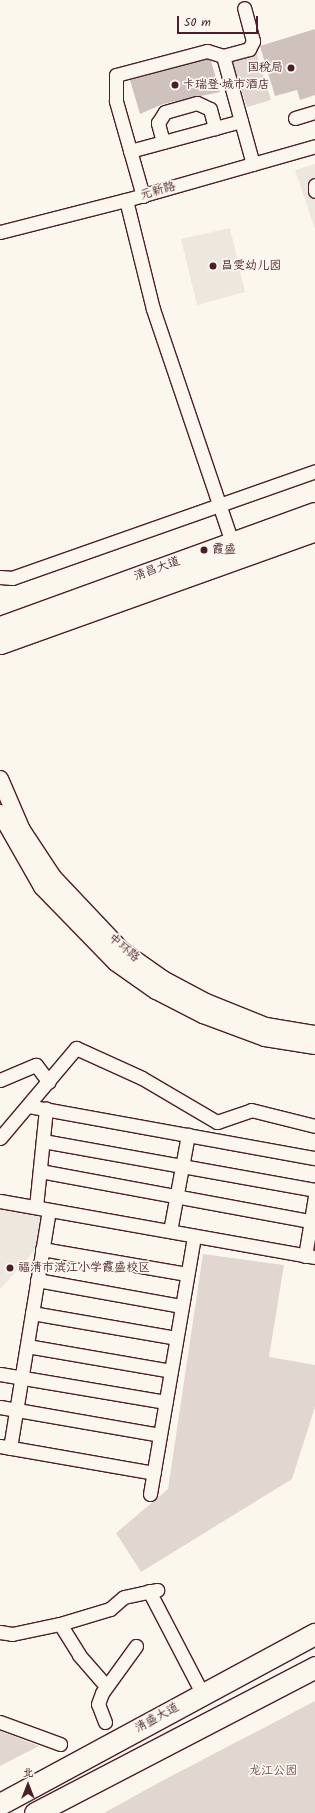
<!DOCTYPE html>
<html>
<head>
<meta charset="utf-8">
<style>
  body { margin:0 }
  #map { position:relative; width:315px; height:1813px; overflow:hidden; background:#fbf7ec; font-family:Kalam,"LXGW WenKai TC",sans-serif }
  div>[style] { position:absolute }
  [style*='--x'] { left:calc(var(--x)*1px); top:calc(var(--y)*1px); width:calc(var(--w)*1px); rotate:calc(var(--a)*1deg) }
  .built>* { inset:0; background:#eee7de }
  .green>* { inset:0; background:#e2d7d0 }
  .building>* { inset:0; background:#cfc2bc }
  .roads { filter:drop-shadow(1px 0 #4a1f2b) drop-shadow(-1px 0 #4a1f2b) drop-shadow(0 1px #4a1f2b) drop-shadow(0 -1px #4a1f2b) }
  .minor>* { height:13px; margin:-6.5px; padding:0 6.5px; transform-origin:6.5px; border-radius:6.5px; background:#fbf7ec }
  .tertiary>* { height:16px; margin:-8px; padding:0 8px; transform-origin:8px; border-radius:8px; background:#fbf7ec }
  .primary>* { height:21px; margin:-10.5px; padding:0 10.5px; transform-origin:10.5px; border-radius:10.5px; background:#fbf7ec }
  .dots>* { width:11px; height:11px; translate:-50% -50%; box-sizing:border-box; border:2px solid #fbf7ec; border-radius:50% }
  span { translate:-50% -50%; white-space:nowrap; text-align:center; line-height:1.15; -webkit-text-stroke:3.5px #fbf7ec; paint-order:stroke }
  .poi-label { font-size:12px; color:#4a1f2b }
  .right { translate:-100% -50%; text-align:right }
  .left { translate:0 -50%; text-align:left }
  .street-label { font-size:12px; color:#4a1f2b }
  .park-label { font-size:12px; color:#704d54 }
  .north { position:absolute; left:8px; top:1765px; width:40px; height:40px; -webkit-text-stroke:3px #fbf7ec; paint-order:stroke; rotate:0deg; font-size:11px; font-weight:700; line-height:16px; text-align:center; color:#4a1f2b }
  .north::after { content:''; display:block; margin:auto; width:14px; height:18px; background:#4a1f2b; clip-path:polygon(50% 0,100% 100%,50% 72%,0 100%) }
  .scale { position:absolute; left:177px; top:16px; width:81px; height:18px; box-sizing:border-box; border:2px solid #4a1f2b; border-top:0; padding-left:5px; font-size:12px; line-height:14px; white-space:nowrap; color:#4a1f2b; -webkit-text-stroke:3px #fbf7ec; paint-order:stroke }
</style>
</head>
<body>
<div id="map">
  <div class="built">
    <i style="clip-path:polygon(315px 164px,315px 229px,295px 170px)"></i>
    <i style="clip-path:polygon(230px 228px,245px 292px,197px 305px,181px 239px)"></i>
    <i style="clip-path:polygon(0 1210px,43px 1217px,38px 1247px,0 1289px)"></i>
  </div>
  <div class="green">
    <i style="clip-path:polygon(256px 51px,271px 100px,247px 107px,231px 58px)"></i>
    <i style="clip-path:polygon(203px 1254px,284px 1265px,269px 1357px,315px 1365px,315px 1407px,292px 1479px,141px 1572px,116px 1533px,168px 1489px)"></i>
    <i style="clip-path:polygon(315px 1701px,315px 1813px,104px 1813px,160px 1782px)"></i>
    <i style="clip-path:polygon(0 1731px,39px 1746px,0 1766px)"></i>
  </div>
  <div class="building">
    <i style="clip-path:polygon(315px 29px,315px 95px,300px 100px,297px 90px,275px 96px,260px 46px)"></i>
    <i style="clip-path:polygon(207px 59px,211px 61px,220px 92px,163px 104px,140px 114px,130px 80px)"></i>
  </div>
  <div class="roads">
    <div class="minor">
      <i style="--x:223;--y:56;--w:27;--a:-15"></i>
      <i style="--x:249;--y:49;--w:9;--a:-63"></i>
      <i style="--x:253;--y:41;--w:34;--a:-105"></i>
      <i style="--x:295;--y:118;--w:21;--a:-17"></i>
      <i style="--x:163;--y:142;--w:20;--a:-105"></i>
      <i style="--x:158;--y:123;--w:13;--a:-58"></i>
      <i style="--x:165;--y:112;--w:33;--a:-16"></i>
      <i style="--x:197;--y:103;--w:14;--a:25"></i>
      <i style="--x:210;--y:109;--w:20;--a:75"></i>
      <i style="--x:130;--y:151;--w:115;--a:-15.1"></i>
      <i style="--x:315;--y:185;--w:6;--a:90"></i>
      <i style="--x:143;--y:196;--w:99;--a:-105.9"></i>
      <i style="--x:116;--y:101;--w:26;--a:-90"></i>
      <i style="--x:116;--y:75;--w:94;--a:-14.8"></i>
      <i style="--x:207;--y:51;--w:17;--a:17"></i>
      <i style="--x:223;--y:56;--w:112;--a:74.5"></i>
      <i style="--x:126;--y:200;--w:112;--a:76.1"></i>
      <i style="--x:153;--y:309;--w:246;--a:71.3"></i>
      <i style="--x:0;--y:232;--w:130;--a:-14.3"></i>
      <i style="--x:126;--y:200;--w:197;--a:-15.9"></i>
      <i style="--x:0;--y:577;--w:12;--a:5"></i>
      <i style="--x:12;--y:578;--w:321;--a:-19.4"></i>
      <i style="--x:0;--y:1080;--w:39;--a:-23"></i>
      <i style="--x:36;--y:1065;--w:21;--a:53"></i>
      <i style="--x:28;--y:1106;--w:292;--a:10.3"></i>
      <i style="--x:0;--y:1138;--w:118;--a:-49.8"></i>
      <i style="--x:76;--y:1048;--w:72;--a:24.4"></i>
      <i style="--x:142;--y:1078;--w:87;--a:30.4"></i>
      <i style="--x:217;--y:1122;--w:36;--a:-19"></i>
      <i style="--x:251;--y:1110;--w:66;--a:14"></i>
      <i style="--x:43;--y:1141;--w:276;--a:10.2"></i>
      <i style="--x:40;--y:1171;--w:276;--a:10.5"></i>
      <i style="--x:0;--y:1201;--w:320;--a:10.1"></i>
      <i style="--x:36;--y:1207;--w:99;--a:-84.2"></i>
      <i style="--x:170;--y:1231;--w:98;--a:-79.4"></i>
      <i style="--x:42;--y:1249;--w:147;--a:9.8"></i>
      <i style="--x:305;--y:1256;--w:61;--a:-80.5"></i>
      <i style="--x:37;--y:1280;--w:147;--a:10.2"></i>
      <i style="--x:32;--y:1313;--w:146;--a:9.8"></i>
      <i style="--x:27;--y:1346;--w:146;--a:9.8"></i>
      <i style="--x:0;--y:1374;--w:168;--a:9.6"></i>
      <i style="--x:0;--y:1407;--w:162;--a:9.9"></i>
      <i style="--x:0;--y:1446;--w:156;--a:9.9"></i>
      <i style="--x:10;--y:1448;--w:241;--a:-80.7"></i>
      <i style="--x:150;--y:1494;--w:262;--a:-80.3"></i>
      <i style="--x:149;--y:1591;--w:115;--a:62.5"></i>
      <i style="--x:60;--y:1624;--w:36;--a:58"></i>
      <i style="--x:79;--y:1655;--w:41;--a:48.9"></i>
      <i style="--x:0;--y:1632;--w:12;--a:9"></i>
      <i style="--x:12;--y:1634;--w:49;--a:-11.8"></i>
      <i style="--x:60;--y:1624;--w:52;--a:-16.7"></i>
      <i style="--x:110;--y:1609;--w:18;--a:-41"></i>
      <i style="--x:124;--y:1597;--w:34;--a:-12"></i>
      <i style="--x:0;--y:1722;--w:64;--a:20.1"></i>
      <i style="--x:105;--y:1722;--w:19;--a:-111"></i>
      <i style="--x:98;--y:1704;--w:12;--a:-70"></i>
      <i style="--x:102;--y:1693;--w:58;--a:-54.1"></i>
    </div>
    <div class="tertiary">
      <i style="--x:0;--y:779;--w:56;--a:66.7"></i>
      <i style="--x:22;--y:830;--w:56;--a:56.6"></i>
      <i style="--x:53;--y:877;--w:100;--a:46.6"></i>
      <i style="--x:122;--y:950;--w:50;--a:35.3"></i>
      <i style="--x:163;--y:979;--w:49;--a:28.1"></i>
      <i style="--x:206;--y:1002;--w:65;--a:21.8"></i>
      <i style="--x:266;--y:1026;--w:50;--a:9.3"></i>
      <i style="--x:0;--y:813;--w:85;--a:60.4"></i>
      <i style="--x:42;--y:887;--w:106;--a:45.8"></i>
      <i style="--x:116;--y:963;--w:49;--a:35"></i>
      <i style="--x:156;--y:991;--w:53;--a:27.1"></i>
      <i style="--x:203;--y:1015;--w:66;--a:20.4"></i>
      <i style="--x:265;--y:1038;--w:51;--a:9.1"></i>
    </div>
    <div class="primary">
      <i style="--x:0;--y:627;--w:335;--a:-19.9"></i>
      <i style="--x:0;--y:643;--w:335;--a:-19.7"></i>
      <i style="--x:0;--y:1804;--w:358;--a:-28.4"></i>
      <i style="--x:35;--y:1813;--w:316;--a:-27.5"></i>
    </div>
  </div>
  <div class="dots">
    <i style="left:291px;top:68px;background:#4a1f2b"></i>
    <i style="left:175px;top:85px;background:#4a1f2b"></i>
    <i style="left:213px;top:266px;background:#4a1f2b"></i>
    <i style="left:204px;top:550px;background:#4a1f2b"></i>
    <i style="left:10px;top:1268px;background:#4a1f2b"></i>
  </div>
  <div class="poi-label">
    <span class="right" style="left:283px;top:68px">国税局</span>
    <span class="left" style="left:183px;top:85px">卡瑞登·城市酒店</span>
    <span class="left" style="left:221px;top:266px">昌雯幼儿园</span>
    <span class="left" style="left:212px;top:550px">霞盛</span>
    <span class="left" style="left:18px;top:1268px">福清市滨江小学霞盛校区</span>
  </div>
  <div class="street-label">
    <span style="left:158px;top:191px;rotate:-16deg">元新路</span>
    <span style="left:157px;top:569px;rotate:-20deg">清昌大道</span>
    <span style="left:124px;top:948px;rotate:40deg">中环路</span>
    <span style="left:157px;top:1718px;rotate:-29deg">清盛大道</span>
  </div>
  <div class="park-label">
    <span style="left:273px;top:1771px">龙江公园</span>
  </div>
  <div class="north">北</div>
  <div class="scale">50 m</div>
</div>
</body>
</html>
